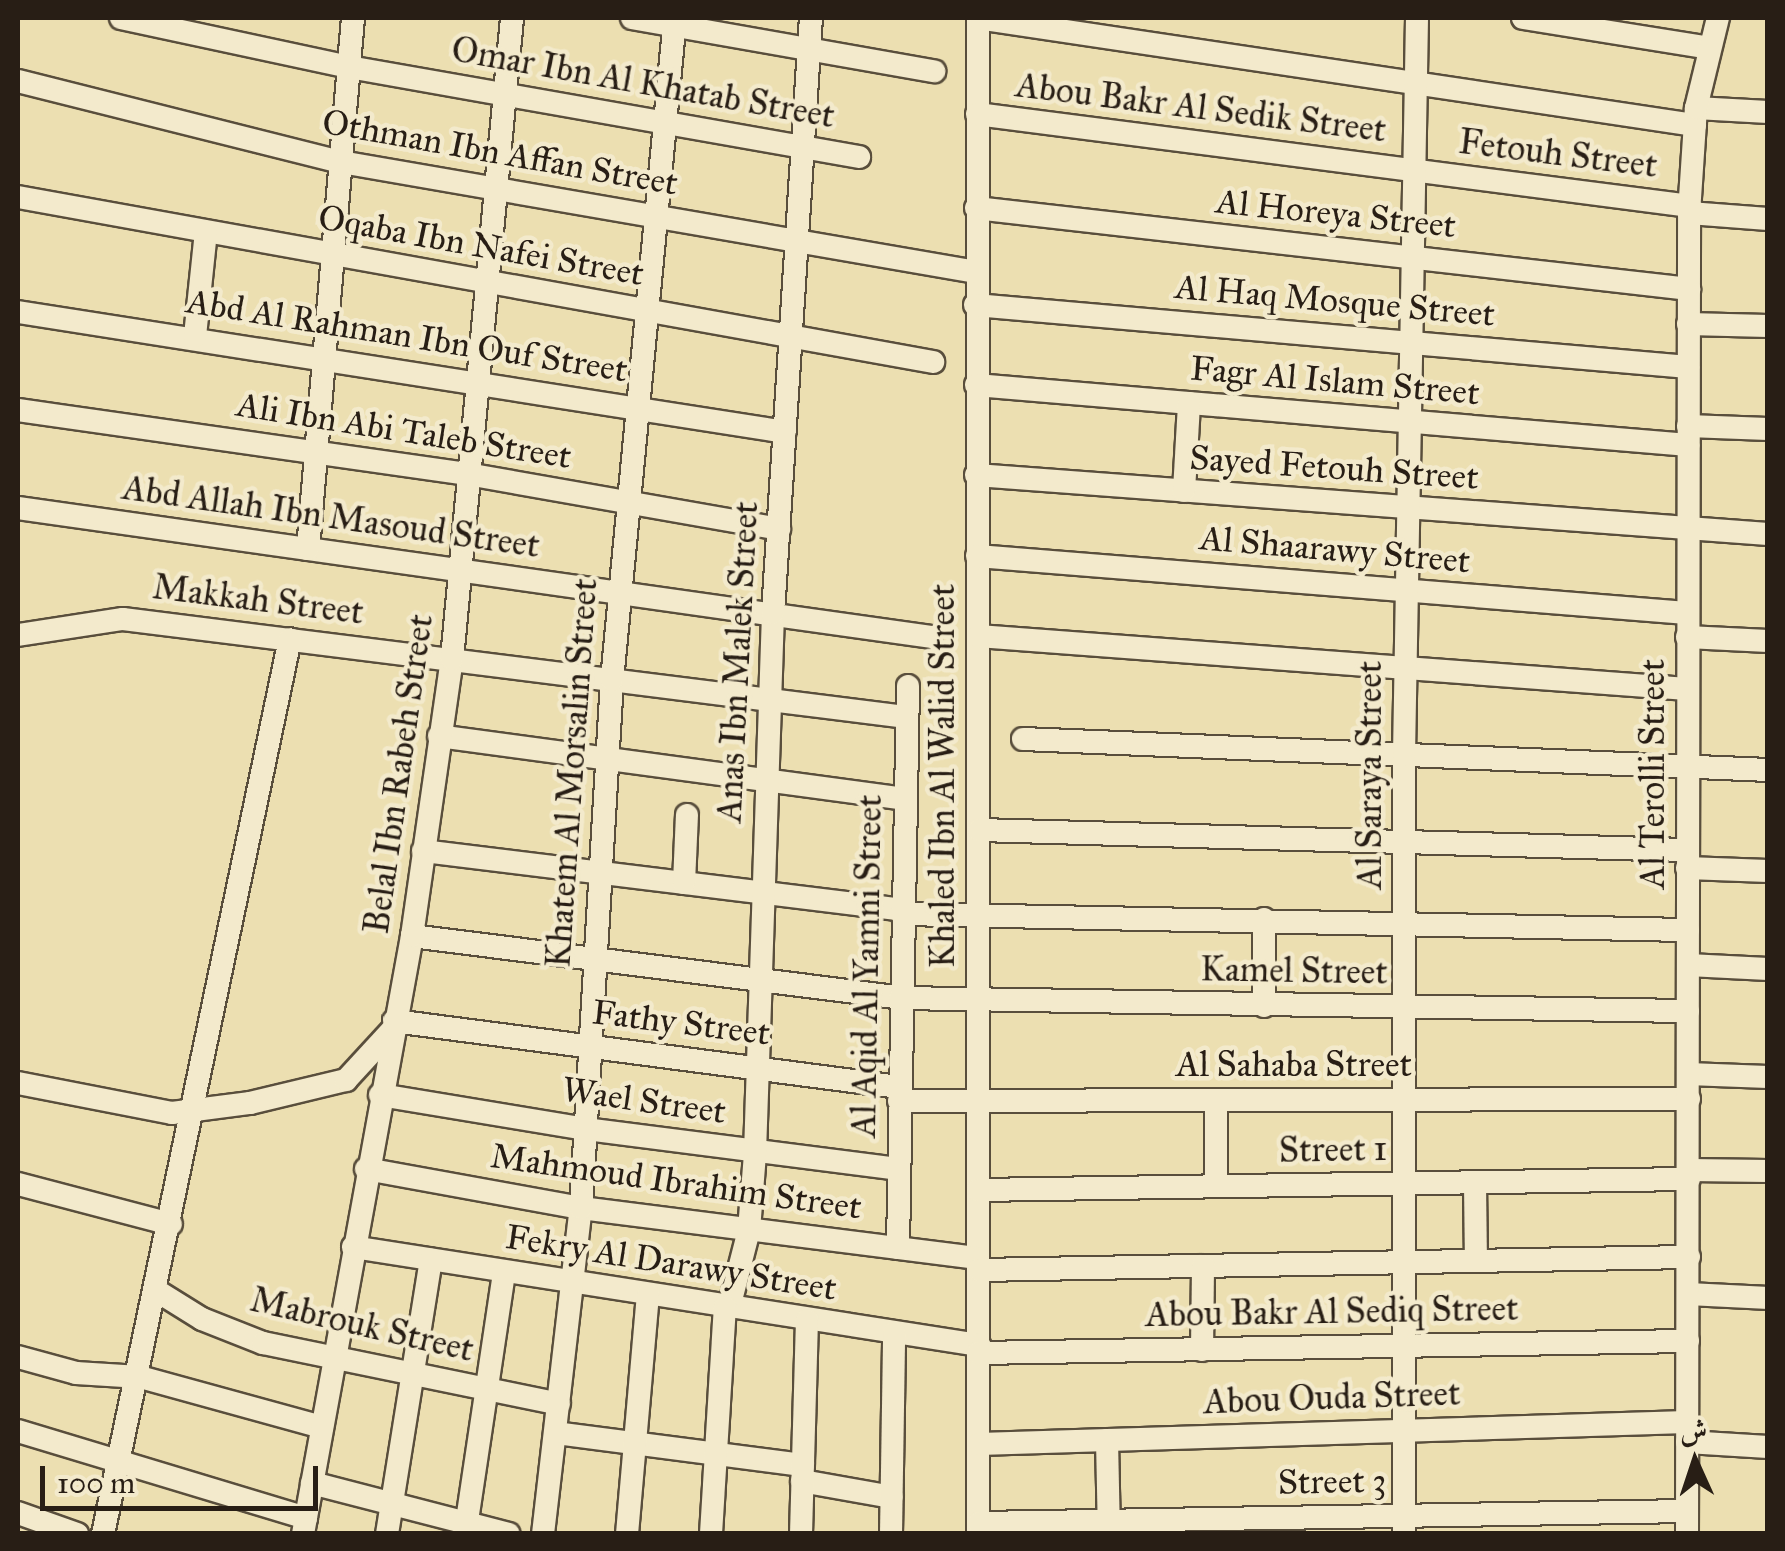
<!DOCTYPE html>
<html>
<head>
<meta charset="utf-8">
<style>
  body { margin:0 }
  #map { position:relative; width:1785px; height:1551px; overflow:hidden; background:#ecdfb1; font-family:"IM FELL Great Primer",Amiri,serif }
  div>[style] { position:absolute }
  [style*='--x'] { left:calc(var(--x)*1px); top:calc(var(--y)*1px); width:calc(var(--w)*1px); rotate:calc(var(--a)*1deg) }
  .roads { filter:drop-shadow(2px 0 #594e3c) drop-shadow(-2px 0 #594e3c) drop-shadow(0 2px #594e3c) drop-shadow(0 -2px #594e3c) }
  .minor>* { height:22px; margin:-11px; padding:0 11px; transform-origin:11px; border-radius:11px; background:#f3eacc }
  span { translate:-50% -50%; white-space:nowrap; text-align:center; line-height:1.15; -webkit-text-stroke:9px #f3eacc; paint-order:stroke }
  .street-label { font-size:35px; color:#281e15 }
  .frame { position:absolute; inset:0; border:20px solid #281e15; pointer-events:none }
  .north { position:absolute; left:1645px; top:1411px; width:100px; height:100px; -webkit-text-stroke:8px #f3eacc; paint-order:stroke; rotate:357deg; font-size:28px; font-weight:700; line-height:40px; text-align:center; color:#281e15 }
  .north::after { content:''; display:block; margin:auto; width:35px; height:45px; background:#281e15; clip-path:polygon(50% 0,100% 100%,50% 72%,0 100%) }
  .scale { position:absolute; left:40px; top:1466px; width:278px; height:45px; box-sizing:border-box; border:5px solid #281e15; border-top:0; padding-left:12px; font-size:30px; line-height:35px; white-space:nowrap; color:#281e15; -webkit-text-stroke:8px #f3eacc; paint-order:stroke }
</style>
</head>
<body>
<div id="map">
  <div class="roads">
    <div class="minor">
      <i style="--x:121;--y:18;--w:233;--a:12.1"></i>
      <i style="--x:349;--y:67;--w:518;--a:10.01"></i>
      <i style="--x:632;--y:18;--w:307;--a:10"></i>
      <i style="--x:978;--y:18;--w:1516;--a:90"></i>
      <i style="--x:978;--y:18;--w:725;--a:8.49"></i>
      <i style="--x:1523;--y:18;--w:189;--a:9.1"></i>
      <i style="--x:18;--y:81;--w:333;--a:14.1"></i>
      <i style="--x:341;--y:162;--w:644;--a:9.83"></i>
      <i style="--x:1696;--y:108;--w:72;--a:3.2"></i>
      <i style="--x:977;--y:114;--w:719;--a:7.35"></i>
      <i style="--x:18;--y:197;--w:930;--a:10.22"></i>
      <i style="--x:976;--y:208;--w:718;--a:6.48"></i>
      <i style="--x:1689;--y:213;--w:79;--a:4.3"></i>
      <i style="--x:975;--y:305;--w:716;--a:4.97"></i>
      <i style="--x:18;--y:312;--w:776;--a:8.89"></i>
      <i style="--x:1688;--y:324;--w:80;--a:1.4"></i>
      <i style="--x:195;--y:336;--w:105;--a:-84"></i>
      <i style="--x:976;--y:385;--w:715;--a:4.82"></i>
      <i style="--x:18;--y:410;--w:460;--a:8.1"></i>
      <i style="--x:473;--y:475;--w:311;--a:10"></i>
      <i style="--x:1688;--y:426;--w:80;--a:2.1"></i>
      <i style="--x:976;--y:475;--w:794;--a:4.26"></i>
      <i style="--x:1184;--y:491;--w:88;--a:-86.7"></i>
      <i style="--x:18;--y:508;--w:922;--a:8.04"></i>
      <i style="--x:308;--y:549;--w:533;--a:-85.16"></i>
      <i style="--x:977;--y:556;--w:712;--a:4.59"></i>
      <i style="--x:18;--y:635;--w:106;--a:-8.7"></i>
      <i style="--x:123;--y:619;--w:790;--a:7.13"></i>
      <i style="--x:978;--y:636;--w:711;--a:4.28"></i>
      <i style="--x:1687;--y:637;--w:81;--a:2.8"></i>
      <i style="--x:439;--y:736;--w:470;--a:7.7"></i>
      <i style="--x:1023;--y:739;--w:746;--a:2.38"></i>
      <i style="--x:979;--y:830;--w:708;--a:1.62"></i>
      <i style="--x:423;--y:851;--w:483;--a:7"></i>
      <i style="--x:1687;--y:868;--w:81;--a:2.1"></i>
      <i style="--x:684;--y:883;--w:68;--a:-87.5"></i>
      <i style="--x:902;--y:914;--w:786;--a:1.17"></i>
      <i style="--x:1264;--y:919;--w:87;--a:90"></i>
      <i style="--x:412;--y:936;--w:492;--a:7.2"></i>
      <i style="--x:900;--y:998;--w:788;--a:0.95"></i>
      <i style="--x:1688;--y:965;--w:80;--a:2.9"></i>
      <i style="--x:394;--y:1021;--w:509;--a:7.45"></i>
      <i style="--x:1688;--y:1074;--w:80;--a:2.1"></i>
      <i style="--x:18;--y:1083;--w:157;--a:11"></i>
      <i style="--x:172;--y:1113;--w:79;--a:-7.3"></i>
      <i style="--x:250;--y:1103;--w:99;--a:-13.5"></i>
      <i style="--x:346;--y:1080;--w:67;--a:-47.4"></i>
      <i style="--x:380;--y:1095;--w:209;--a:9.4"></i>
      <i style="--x:586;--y:1129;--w:315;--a:7.3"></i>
      <i style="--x:1216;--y:1100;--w:86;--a:90"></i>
      <i style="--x:899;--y:1101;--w:790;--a:-0.15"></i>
      <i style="--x:366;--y:1169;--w:219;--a:10.3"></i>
      <i style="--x:581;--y:1208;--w:400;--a:7.2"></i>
      <i style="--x:1689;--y:1170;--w:79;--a:0.7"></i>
      <i style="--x:1475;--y:1183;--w:77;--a:89.3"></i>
      <i style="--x:18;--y:1184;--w:158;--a:14.7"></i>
      <i style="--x:978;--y:1190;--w:711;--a:-0.89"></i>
      <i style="--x:353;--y:1247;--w:634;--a:8.9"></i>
      <i style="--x:898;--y:1248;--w:562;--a:-88.98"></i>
      <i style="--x:979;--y:1270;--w:710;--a:-1.05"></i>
      <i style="--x:157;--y:1291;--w:53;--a:31.9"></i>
      <i style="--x:202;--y:1319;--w:66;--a:21.5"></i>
      <i style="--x:263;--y:1343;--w:302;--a:11.6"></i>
      <i style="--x:1689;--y:1294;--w:79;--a:2.9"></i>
      <i style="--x:729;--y:1308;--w:81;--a:-75.6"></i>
      <i style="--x:749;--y:1230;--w:77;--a:-85.5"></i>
      <i style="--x:755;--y:1153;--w:540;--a:-88.09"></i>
      <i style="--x:773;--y:613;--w:596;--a:-86.35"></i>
      <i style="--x:1202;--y:1350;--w:84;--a:-89.3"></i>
      <i style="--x:978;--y:1353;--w:710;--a:-0.97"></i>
      <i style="--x:18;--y:1357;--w:60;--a:15.4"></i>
      <i style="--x:76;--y:1373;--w:64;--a:3.6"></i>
      <i style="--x:140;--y:1377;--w:189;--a:15.4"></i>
      <i style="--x:18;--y:1431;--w:301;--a:16.8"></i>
      <i style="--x:556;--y:1433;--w:249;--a:7.4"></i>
      <i style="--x:1107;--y:1440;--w:94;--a:88.8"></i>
      <i style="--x:1687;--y:1442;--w:81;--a:3.5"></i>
      <i style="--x:979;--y:1444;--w:708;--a:-1.78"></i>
      <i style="--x:802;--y:1481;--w:91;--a:10.1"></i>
      <i style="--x:312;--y:1483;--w:203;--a:14.5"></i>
      <i style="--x:18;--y:1513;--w:63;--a:19.6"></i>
      <i style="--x:979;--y:1523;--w:708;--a:-0.97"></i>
      <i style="--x:103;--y:1534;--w:914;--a:-78.2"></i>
      <i style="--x:303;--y:1534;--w:608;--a:-79.67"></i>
      <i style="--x:412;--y:936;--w:280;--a:-81.8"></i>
      <i style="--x:452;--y:659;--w:644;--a:-84.65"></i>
      <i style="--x:387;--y:1534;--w:278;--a:-80.9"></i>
      <i style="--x:465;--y:1534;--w:265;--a:-81.5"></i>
      <i style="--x:543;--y:1534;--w:328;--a:-83.4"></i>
      <i style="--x:581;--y:1208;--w:529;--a:-86.64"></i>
      <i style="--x:612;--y:680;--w:665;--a:-84.56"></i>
      <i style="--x:627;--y:1534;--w:240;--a:-85"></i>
      <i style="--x:711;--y:1534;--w:227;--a:-86.5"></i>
      <i style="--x:801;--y:1534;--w:214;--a:-88.4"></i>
      <i style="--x:891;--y:1534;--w:201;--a:-89.1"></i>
      <i style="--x:1404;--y:1534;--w:779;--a:-90"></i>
      <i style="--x:1404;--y:755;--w:737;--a:-88.99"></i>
      <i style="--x:1687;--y:1534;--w:1321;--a:-89.91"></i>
      <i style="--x:1689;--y:213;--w:105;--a:-86.2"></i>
      <i style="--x:1696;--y:108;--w:93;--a:-76.3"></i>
    </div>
  </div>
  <div class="street-label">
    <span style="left:643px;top:83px;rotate:10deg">Omar Ibn Al Khatab Street</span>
    <span style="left:1201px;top:108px;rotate:7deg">Abou Bakr Al Sedik Street</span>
    <span style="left:500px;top:153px;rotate:10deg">Othman Ibn Affan Street</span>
    <span style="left:1558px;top:154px;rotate:7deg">Fetouh Street</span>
    <span style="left:1336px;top:214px;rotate:6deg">Al Horeya Street</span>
    <span style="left:481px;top:246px;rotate:10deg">Oqaba Ibn Nafei Street</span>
    <span style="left:1335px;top:301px;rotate:5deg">Al Haq Mosque Street</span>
    <span style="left:407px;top:336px;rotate:9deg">Abd Al Rahman Ibn Ouf Street</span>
    <span style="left:1335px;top:381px;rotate:5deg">Fagr Al Islam Street</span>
    <span style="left:404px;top:431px;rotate:9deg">Ali Ibn Abi Taleb Street</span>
    <span style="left:1334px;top:468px;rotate:4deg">Sayed Fetouh Street</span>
    <span style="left:331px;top:517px;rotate:8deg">Abd Allah Ibn Masoud Street</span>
    <span style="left:1335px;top:550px;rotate:5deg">Al Shaarawy Street</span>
    <span style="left:258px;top:600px;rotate:7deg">Makkah Street</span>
    <span style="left:738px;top:662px;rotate:-87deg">Anas Ibn Malek Street</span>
    <span style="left:572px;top:773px;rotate:-86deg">Khatem Al Morsalin Street</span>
    <span style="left:399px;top:774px;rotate:-82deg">Belal Ibn Rabeh Street</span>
    <span style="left:1653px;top:774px;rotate:-90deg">Al Terolli Street</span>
    <span style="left:1370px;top:775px;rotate:-90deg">Al Saraya Street</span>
    <span style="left:943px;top:776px;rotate:-90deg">Khaled Ibn Al Walid Street</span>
    <span style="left:867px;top:966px;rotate:-89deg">Al Aqid Al Yamni Street</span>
    <span style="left:1294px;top:971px;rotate:1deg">Kamel Street</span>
    <span style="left:681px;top:1023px;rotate:7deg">Fathy Street</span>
    <span style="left:1294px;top:1065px">Al Sahaba Street</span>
    <span style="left:644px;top:1101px;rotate:8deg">Wael Street</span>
    <span style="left:1333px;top:1150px;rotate:-1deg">Street 1</span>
    <span style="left:676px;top:1182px;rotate:8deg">Mahmoud Ibrahim Street</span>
    <span style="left:671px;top:1263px;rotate:9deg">Fekry Al Darawy Street</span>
    <span style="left:1332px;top:1312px;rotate:-1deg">Abou Bakr Al Sediq Street</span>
    <span style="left:362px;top:1325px;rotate:13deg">Mabrouk Street</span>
    <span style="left:1332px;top:1398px;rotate:-2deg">Abou Ouda Street</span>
    <span style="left:1332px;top:1482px;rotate:-1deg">Street 3</span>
  </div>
  <div class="frame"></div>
  <div class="north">ش</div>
  <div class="scale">100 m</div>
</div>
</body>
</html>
